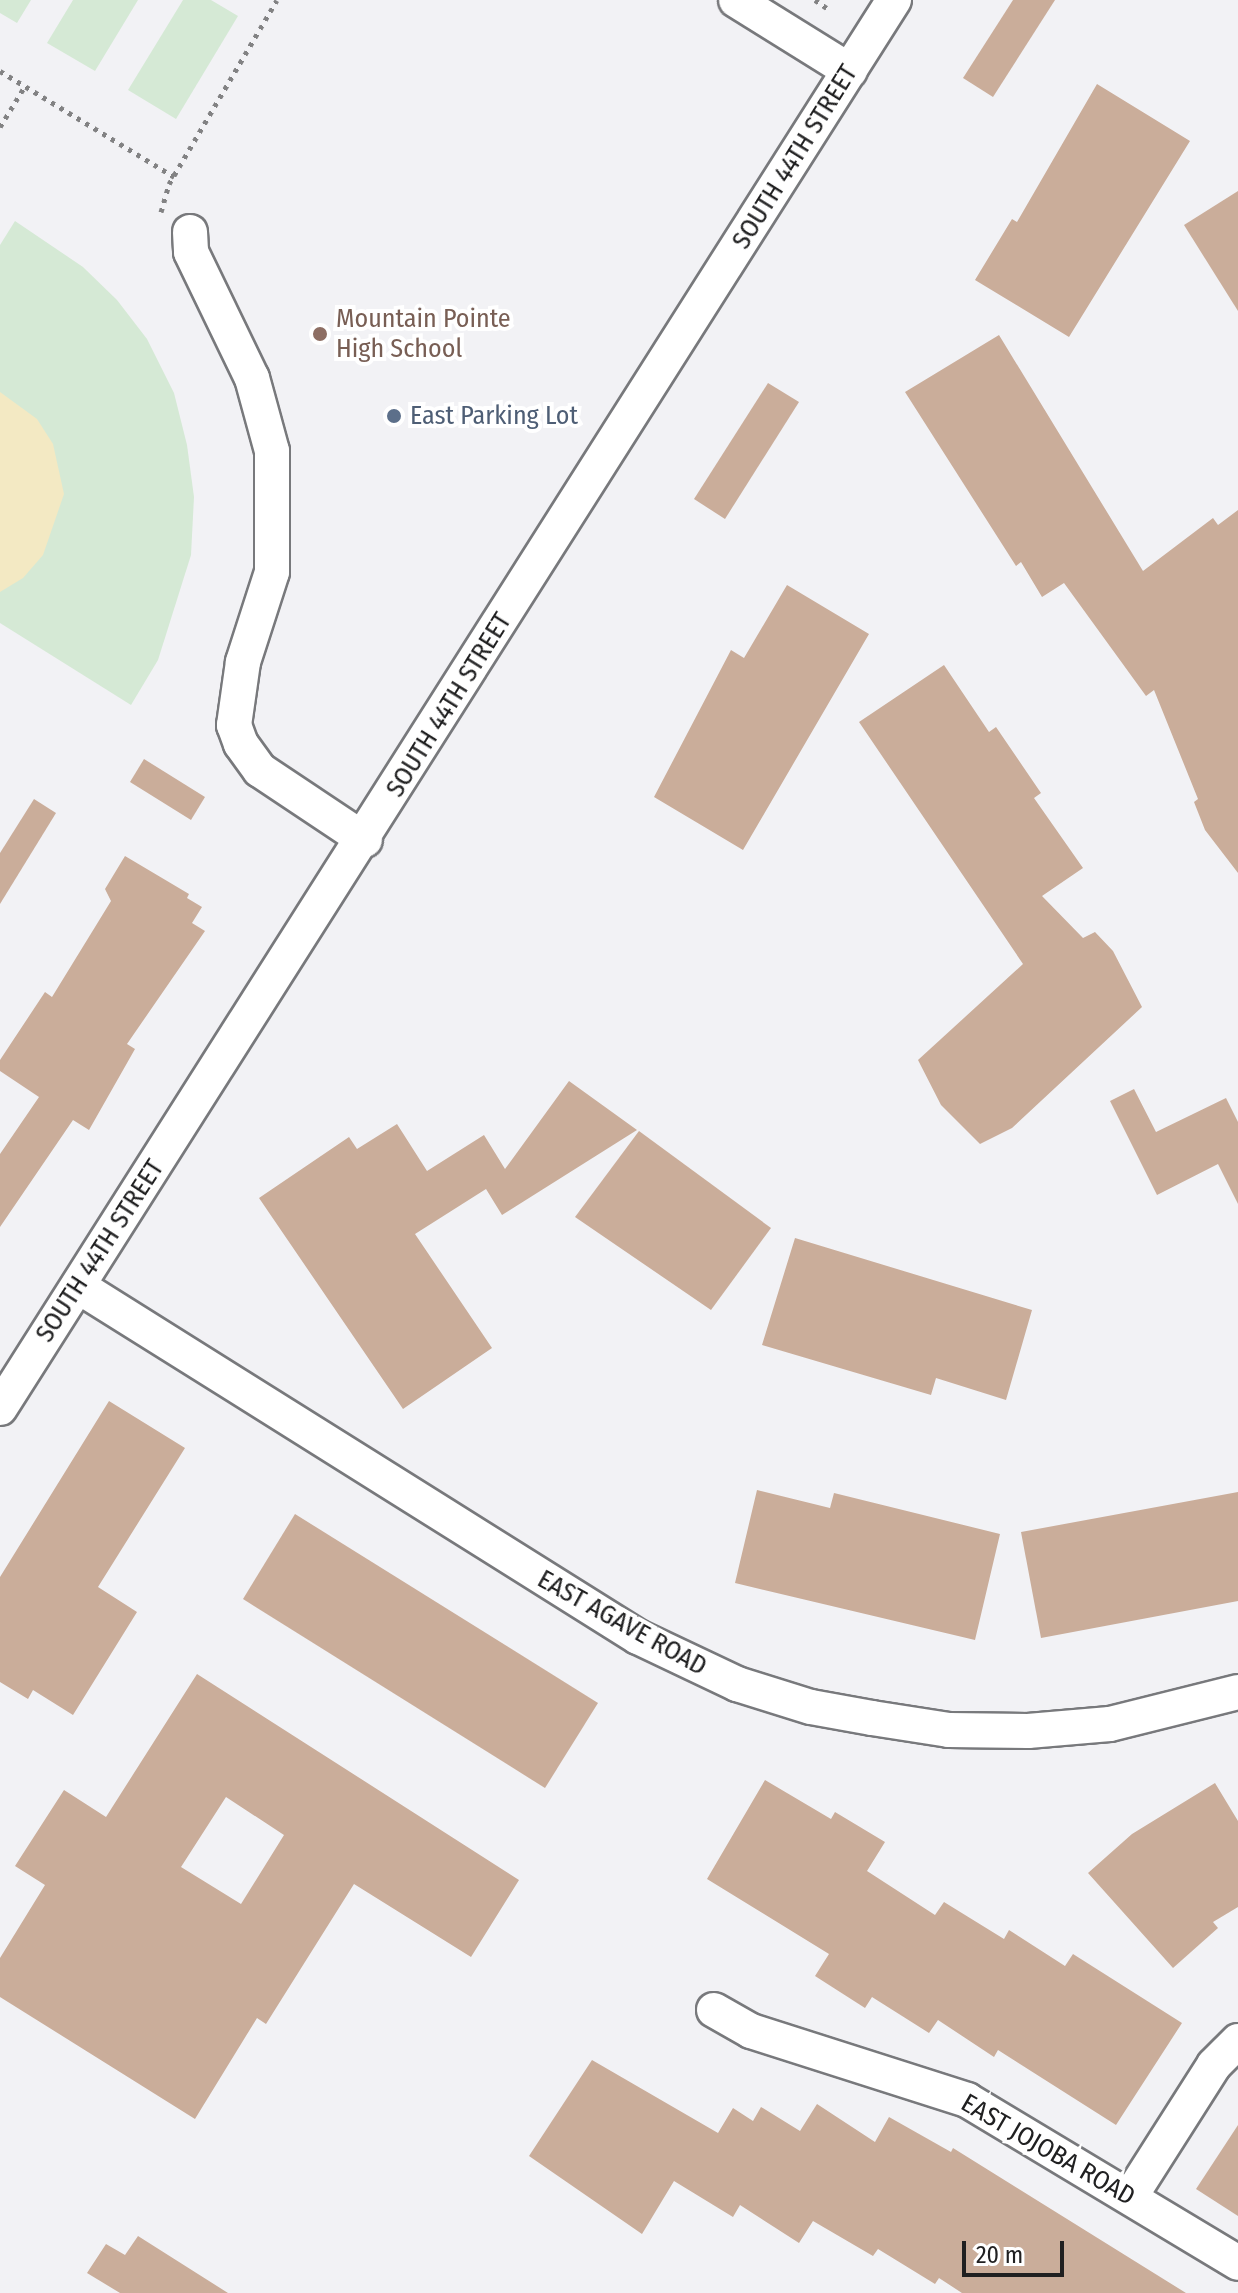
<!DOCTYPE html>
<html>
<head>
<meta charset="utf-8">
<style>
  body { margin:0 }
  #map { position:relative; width:1238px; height:2293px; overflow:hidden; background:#f2f2f5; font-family:"Fira Sans Condensed",sans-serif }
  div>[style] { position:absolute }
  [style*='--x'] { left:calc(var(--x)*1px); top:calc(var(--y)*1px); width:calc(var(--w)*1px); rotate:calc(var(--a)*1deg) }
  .green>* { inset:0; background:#d5e9d5 }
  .sand>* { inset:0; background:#f3e9c3 }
  .building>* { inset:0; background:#caad9a }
  .path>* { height:5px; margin-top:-2.5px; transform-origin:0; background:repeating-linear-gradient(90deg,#828283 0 4px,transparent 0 10px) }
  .roads { filter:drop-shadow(2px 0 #78797c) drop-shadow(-2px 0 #78797c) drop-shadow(0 2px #78797c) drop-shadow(0 -2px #78797c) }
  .minor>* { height:34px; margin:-17px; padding:0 17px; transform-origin:17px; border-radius:17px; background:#fff }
  .dots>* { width:22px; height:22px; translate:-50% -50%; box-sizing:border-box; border:4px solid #fff; border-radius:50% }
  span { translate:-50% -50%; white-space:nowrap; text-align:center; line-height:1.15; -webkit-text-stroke:8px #fff; paint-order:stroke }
  .street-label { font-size:26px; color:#202021 }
  .education-label { font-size:26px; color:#785e54 }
  .left { translate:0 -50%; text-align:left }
  .service-label { font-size:26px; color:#4e5e75 }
  .scale { position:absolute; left:962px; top:2241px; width:102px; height:36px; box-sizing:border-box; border:4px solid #202021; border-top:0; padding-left:10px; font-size:24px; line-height:28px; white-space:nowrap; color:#202021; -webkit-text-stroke:6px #fff; paint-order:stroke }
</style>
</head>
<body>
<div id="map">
  <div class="green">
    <i style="clip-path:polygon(0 0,31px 0,17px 23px,0 13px)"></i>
    <i style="clip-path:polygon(73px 0,138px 0,95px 71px,47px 43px)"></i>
    <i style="clip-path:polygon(183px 0,211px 0,238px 16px,176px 119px,128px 90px)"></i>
    <i style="clip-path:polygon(15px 221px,83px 267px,117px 300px,147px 339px,174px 393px,187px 445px,194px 497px,191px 555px,158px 660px,131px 705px,0 623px,0 245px)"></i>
  </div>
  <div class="sand">
    <i style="clip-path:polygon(0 392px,37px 419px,53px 444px,64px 494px,43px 555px,23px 578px,0 592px)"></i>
  </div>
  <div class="building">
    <i style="clip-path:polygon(1013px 0,1055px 0,993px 97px,963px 78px)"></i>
    <i style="clip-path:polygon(1097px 84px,1190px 141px,1069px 337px,975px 280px,1012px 219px,1017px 222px)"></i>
    <i style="clip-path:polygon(1238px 191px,1238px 311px,1184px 225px)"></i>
    <i style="clip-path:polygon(999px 335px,1143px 571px,1213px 518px,1218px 525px,1238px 510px,1238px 873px,1205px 830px,1194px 802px,1198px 799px,1154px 690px,1146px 696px,1064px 583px,1042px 597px,1021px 562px,1016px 566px,905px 392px)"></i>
    <i style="clip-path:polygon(768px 383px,799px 402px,725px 519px,694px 499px)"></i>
    <i style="clip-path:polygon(787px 585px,869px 634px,743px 850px,654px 797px,731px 650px,744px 658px)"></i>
    <i style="clip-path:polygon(944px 665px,989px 732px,996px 727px,1041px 793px,1034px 798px,1083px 868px,1042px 896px,1083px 938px,1095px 932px,1113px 951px,1142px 1007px,1012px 1128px,980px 1144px,941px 1105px,918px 1060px,1023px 964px,859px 722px)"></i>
    <i style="clip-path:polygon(144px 759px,205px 797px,191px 820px,130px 782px)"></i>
    <i style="clip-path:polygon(34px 799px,56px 813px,0 904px,0 853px)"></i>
    <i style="clip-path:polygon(125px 856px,189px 894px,187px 898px,202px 907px,192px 923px,205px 931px,127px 1044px,135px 1049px,89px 1130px,73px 1120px,0 1227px,0 1154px,39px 1097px,0 1071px,0 1060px,45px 992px,52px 997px,111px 901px,105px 889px)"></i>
    <i style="clip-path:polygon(569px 1081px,637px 1130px,502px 1215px,486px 1189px,415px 1234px,492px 1348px,403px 1409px,259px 1198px,349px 1137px,357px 1149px,397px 1124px,427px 1171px,484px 1135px,505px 1169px)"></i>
    <i style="clip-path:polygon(1134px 1089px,1156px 1132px,1226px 1098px,1238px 1122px,1238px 1204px,1218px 1164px,1157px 1195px,1110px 1101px)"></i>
    <i style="clip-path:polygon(639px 1131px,771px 1228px,711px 1310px,575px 1217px)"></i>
    <i style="clip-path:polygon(795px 1238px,1032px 1310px,1006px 1400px,936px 1378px,931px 1395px,762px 1345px)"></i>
    <i style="clip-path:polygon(109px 1401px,185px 1448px,98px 1587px,137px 1612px,73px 1715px,33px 1690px,28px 1699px,0 1682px,0 1577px)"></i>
    <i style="clip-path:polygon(757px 1490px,830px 1508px,834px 1493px,1000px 1534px,975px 1640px,735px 1583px)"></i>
    <i style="clip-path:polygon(1238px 1492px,1238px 1601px,1041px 1638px,1021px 1532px)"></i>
    <i style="clip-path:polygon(295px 1514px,598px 1703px,545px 1788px,243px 1599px)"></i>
    <i style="clip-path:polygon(evenodd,197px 1674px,519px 1880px,471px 1957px,354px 1884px,266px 2024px,257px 2018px,195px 2119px,0 1997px,0 1958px,45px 1885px,15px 1866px,64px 1790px,106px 1817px,197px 1674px,226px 1797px,284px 1835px,241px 1904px,181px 1867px,226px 1797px)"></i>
    <i style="clip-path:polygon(765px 1780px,831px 1819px,835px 1812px,885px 1842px,867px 1871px,935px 1915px,944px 1902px,1004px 1939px,1009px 1930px,1065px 1966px,1073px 1954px,1182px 2023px,1116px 2125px,998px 2050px,994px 2057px,938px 2020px,929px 2033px,872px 1997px,865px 2008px,815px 1976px,829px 1954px,707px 1879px)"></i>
    <i style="clip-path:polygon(1215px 1783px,1238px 1821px,1238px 1907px,1213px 1922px,1218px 1928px,1173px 1968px,1088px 1873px,1132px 1834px)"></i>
    <i style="clip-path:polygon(592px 2060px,718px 2133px,733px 2108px,753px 2121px,761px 2107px,800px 2131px,817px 2104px,875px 2142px,889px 2117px,951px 2152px,953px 2148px,1186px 2293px,962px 2293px,939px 2278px,935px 2284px,878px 2249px,873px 2256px,813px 2221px,799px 2243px,740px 2205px,733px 2217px,674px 2181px,642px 2234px,529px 2156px)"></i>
    <i style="clip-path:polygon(1238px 2125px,1238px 2216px,1196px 2189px)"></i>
    <i style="clip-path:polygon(138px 2236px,228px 2293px,120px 2293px,87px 2273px,106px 2244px,125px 2255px)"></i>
  </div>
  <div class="path">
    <i style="--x:815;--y:0;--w:14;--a:34"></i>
    <i style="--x:0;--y:71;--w:204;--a:31.3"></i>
    <i style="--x:0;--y:127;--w:48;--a:-58.6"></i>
    <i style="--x:161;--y:212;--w:29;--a:-74"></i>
    <i style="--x:169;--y:184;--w:213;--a:-59.6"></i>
  </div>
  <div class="roads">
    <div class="minor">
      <i style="--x:736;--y:0;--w:134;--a:31.9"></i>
      <i style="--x:190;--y:232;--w:20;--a:87"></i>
      <i style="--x:191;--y:252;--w:140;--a:64.2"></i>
      <i style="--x:252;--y:378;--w:76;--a:74.7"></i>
      <i style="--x:272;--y:451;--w:121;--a:90"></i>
      <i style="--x:272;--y:572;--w:95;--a:107.9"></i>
      <i style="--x:243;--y:662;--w:64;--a:98.1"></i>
      <i style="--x:234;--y:725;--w:20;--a:70"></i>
      <i style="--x:241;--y:744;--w:32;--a:54"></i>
      <i style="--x:260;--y:770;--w:126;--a:33.7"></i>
      <i style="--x:78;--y:1286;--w:661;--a:32.08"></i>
      <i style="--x:638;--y:1637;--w:110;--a:25.4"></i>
      <i style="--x:737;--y:1684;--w:77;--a:17.3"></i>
      <i style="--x:811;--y:1707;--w:62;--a:10.2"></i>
      <i style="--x:872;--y:1718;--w:78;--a:8.9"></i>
      <i style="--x:949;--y:1730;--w:79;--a:0.7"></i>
      <i style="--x:1028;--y:1731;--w:82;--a:-4.9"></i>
      <i style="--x:1110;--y:1724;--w:132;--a:-14"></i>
      <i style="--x:0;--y:1408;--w:1668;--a:-57.59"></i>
      <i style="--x:714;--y:2010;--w:43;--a:29.6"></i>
      <i style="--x:751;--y:2031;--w:227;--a:17.7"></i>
      <i style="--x:967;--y:2100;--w:316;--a:31"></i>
      <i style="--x:1130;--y:2197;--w:156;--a:-57.5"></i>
      <i style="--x:1214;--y:2065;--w:34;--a:-45"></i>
    </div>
  </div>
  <div class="dots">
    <i style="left:320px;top:334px;background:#8d6e63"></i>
    <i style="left:394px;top:416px;background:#5c6f8a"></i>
  </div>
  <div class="street-label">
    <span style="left:795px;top:157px;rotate:-58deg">SOUTH 44TH STREET</span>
    <span style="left:449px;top:705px;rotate:-58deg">SOUTH 44TH STREET</span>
    <span style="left:100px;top:1251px;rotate:-57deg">SOUTH 44TH STREET</span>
    <span style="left:622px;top:1623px;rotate:29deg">EAST AGAVE ROAD</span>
    <span style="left:1048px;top:2150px;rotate:30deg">EAST JOJOBA ROAD</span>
  </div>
  <div class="education-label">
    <span class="left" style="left:336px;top:334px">Mountain Pointe<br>High School</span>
  </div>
  <div class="service-label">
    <span class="left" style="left:410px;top:416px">East Parking Lot</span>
  </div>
  <div class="scale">20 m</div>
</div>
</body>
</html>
